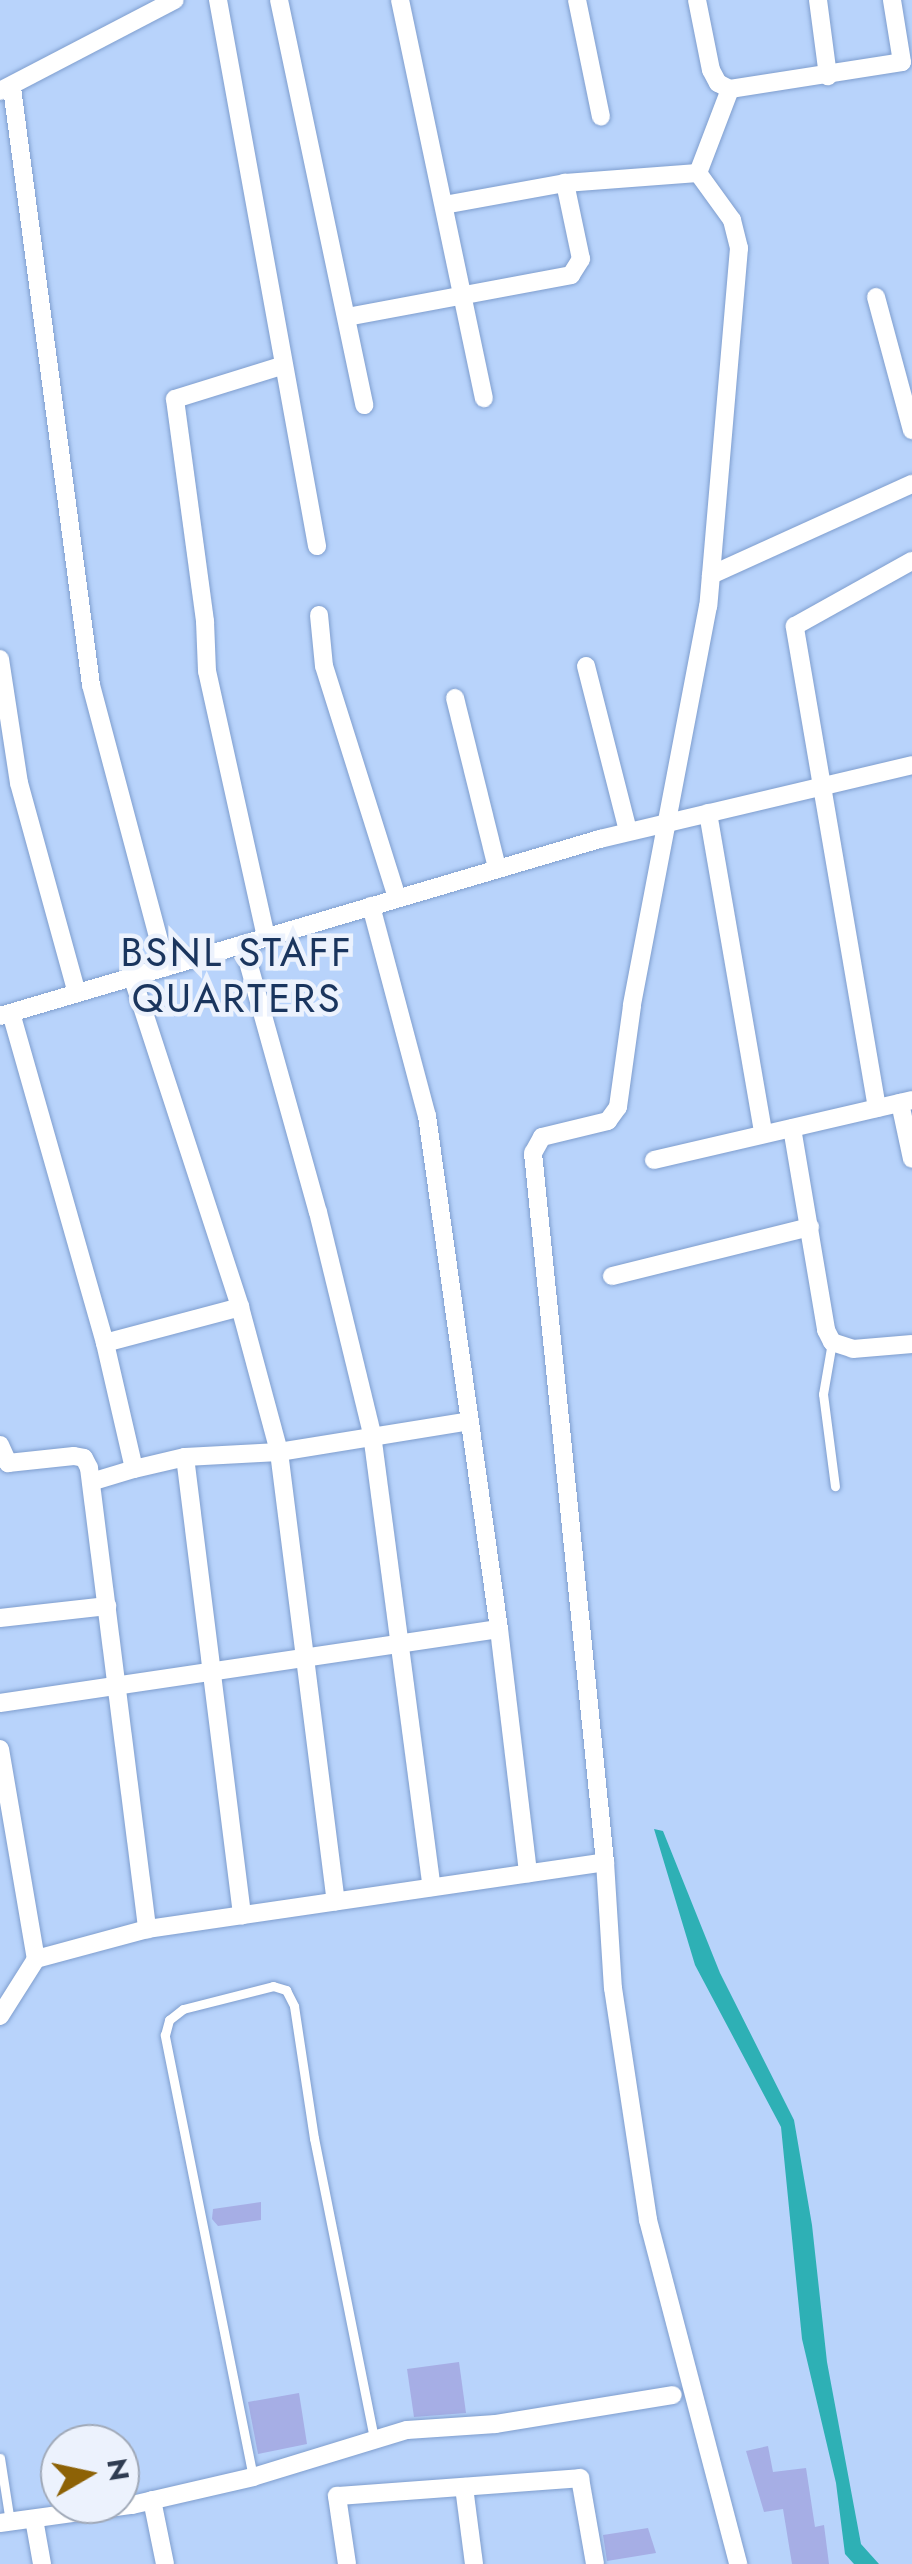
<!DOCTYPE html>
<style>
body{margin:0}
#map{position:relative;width:912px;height:2564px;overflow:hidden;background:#b8d3fb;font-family:Jost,sans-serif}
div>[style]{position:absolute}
.water>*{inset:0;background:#2eb0b5}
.building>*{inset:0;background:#a6aee5}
.roads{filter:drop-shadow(0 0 2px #7f9ece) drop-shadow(0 0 2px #7f9ece)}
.lane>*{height:9px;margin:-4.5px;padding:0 4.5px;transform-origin:4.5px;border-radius:4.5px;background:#fff}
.street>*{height:18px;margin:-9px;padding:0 9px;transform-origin:9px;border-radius:9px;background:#fff}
span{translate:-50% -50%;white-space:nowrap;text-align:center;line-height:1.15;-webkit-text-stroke:9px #ecf2fd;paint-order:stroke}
.quarter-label{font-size:40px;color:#1a355e;letter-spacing:2.5px}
.north{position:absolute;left:40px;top:2424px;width:100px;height:100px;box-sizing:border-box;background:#ecf2fd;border:2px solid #a0a9b8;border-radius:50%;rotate:81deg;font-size:28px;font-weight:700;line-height:40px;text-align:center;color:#2f3c51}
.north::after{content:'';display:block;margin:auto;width:35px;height:45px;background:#8d6206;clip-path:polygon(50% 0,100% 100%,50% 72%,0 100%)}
</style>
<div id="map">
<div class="water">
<i style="clip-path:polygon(654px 1829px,663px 1831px,720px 1973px,794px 2120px,812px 2225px,827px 2362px,861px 2544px,879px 2564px,854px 2564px,845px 2554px,836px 2483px,802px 2339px,781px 2127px,695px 1965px)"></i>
</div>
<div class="building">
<i style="clip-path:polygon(261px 2202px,261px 2220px,218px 2226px,212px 2219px,213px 2209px)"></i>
<i style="clip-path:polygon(459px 2362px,466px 2413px,414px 2417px,407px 2369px)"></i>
<i style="clip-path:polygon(299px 2393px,307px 2444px,258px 2454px,248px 2402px)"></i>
<i style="clip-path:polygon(768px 2446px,773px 2472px,806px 2468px,815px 2527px,824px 2525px,829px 2564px,792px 2564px,783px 2509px,764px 2512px,746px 2451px)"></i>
<i style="clip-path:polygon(648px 2528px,656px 2553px,607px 2561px,603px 2535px)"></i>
</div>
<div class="roads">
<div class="lane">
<i style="left:832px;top:1342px;width:53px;rotate:99.8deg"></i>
<i style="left:823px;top:1394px;width:93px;rotate:82.6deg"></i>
<i style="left:0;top:2458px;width:65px;rotate:81.1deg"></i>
<i style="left:253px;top:2477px;width:451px;rotate:-101.3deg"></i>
<i style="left:165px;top:2035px;width:16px;rotate:-75deg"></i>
<i style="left:169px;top:2020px;width:18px;rotate:-38deg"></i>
<i style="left:183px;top:2009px;width:93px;rotate:-14.3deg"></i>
<i style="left:273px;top:1986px;width:14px;rotate:17deg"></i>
<i style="left:286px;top:1990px;width:18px;rotate:63deg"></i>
<i style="left:294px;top:2006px;width:134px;rotate:81.4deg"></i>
<i style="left:314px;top:2138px;width:306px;rotate:78.7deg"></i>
</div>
<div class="street">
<i style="left:218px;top:0;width:555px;rotate:79.72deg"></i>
<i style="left:279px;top:0;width:414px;rotate:78.1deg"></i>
<i style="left:400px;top:0;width:407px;rotate:78.1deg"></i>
<i style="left:577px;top:0;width:119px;rotate:78.4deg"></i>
<i style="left:697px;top:0;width:71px;rotate:78.7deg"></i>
<i style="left:711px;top:70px;width:15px;rotate:62deg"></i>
<i style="left:718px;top:83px;width:13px;rotate:27deg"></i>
<i style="left:730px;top:89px;width:174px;rotate:-8.9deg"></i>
<i style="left:902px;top:62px;width:63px;rotate:-99.2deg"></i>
<i style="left:818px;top:0;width:77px;rotate:82.5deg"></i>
<i style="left:12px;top:88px;width:602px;rotate:82.46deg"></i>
<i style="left:91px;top:685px;width:292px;rotate:75.1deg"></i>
<i style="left:0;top:91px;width:197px;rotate:-27.5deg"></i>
<i style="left:698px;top:173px;width:58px;rotate:54.1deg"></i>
<i style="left:732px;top:220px;width:29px;rotate:76deg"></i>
<i style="left:739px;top:248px;width:359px;rotate:94.9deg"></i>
<i style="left:708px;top:606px;width:407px;rotate:100.8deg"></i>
<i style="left:632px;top:1006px;width:102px;rotate:97.9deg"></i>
<i style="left:618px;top:1107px;width:17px;rotate:126deg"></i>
<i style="left:608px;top:1121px;width:68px;rotate:166.4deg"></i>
<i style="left:542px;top:1137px;width:18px;rotate:119deg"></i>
<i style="left:533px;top:1153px;width:713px;rotate:84.2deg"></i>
<i style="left:605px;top:1862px;width:126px;rotate:86.4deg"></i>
<i style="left:613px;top:1988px;width:235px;rotate:81.4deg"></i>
<i style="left:648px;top:2220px;width:356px;rotate:75.3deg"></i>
<i style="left:698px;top:173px;width:90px;rotate:-69.1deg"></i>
<i style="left:444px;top:205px;width:123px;rotate:-10.3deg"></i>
<i style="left:565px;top:183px;width:133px;rotate:-4.3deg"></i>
<i style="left:876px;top:297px;width:138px;rotate:74.9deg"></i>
<i style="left:347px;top:317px;width:228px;rotate:-10.6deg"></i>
<i style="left:571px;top:275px;width:19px;rotate:-58deg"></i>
<i style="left:581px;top:259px;width:78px;rotate:-101.9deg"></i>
<i style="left:711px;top:575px;width:221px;rotate:-24.4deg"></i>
<i style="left:319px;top:615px;width:51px;rotate:84.4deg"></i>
<i style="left:324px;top:666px;width:243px;rotate:72.5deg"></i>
<i style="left:0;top:659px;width:125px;rotate:81.3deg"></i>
<i style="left:19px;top:783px;width:218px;rotate:74.6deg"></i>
<i style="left:586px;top:666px;width:170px;rotate:75.7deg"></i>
<i style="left:455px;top:698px;width:175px;rotate:76.1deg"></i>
<i style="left:708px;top:813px;width:325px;rotate:80.2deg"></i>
<i style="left:371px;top:906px;width:217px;rotate:75.1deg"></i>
<i style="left:427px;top:1116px;width:518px;rotate:82.01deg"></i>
<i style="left:499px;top:1629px;width:246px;rotate:83.2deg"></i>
<i style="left:266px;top:937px;width:272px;rotate:-102.5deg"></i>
<i style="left:207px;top:671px;width:50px;rotate:-92.3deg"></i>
<i style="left:205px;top:621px;width:224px;rotate:-97.7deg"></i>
<i style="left:175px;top:399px;width:111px;rotate:-17.3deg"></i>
<i style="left:243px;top:944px;width:278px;rotate:74.4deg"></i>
<i style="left:318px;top:1212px;width:228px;rotate:76.3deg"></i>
<i style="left:372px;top:1434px;width:457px;rotate:82.5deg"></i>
<i style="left:132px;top:976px;width:348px;rotate:71.9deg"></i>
<i style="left:240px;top:1307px;width:150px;rotate:74.9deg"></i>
<i style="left:279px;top:1452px;width:453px;rotate:82.8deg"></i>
<i style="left:11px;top:1013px;width:343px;rotate:74.1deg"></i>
<i style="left:105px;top:1343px;width:129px;rotate:77deg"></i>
<i style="left:134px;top:1469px;width:45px;rotate:163.2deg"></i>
<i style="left:0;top:1016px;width:626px;rotate:-16.44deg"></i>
<i style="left:600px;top:839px;width:321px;rotate:-13.3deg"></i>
<i style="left:900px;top:1103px;width:57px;rotate:77.9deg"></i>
<i style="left:877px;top:1108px;width:489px;rotate:-99.7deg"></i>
<i style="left:795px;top:626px;width:134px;rotate:-29.1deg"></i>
<i style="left:792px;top:1128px;width:205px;rotate:80.4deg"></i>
<i style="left:826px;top:1330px;width:13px;rotate:63deg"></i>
<i style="left:832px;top:1342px;width:22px;rotate:18deg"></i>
<i style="left:853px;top:1349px;width:59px;rotate:-4.8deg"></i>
<i style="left:654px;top:1160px;width:265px;rotate:-13.1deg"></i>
<i style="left:612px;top:1276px;width:204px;rotate:-13.9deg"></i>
<i style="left:105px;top:1343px;width:140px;rotate:-14.9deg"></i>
<i style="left:0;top:1445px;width:20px;rotate:66deg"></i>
<i style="left:8px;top:1463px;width:66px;rotate:-6.1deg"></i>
<i style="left:74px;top:1456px;width:10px;rotate:11deg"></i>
<i style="left:84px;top:1458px;width:11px;rotate:63deg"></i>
<i style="left:89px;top:1468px;width:465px;rotate:82.8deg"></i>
<i style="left:185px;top:1457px;width:462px;rotate:82.9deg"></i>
<i style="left:134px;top:1469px;width:52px;rotate:-13.2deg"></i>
<i style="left:185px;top:1457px;width:94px;rotate:-3deg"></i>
<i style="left:279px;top:1452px;width:193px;rotate:-9.2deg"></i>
<i style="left:0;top:1618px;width:108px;rotate:-6.4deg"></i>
<i style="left:0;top:1703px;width:504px;rotate:-8.44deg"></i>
<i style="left:0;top:1749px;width:213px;rotate:80.3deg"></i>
<i style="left:0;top:2016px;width:67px;rotate:-57.7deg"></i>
<i style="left:36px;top:1959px;width:115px;rotate:-15.1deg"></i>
<i style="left:147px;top:1929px;width:463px;rotate:-8.3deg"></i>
<i style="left:464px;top:2487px;width:78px;rotate:82.6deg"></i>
<i style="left:152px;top:2500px;width:65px;rotate:78.5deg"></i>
<i style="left:34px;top:2519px;width:46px;rotate:79.9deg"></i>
<i style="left:0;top:2523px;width:133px;rotate:-7.8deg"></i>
<i style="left:132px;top:2505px;width:124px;rotate:-13deg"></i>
<i style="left:253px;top:2477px;width:161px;rotate:-17deg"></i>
<i style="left:407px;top:2430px;width:89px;rotate:-3.9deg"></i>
<i style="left:496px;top:2424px;width:179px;rotate:-9.3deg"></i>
<i style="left:347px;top:2564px;width:69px;rotate:-98.4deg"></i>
<i style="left:337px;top:2496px;width:244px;rotate:-4.2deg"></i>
<i style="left:580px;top:2478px;width:87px;rotate:80.1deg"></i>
</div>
</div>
<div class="quarter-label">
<span style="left:237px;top:975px">BSNL STAFF<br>QUARTERS</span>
</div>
<div class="north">N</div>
</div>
